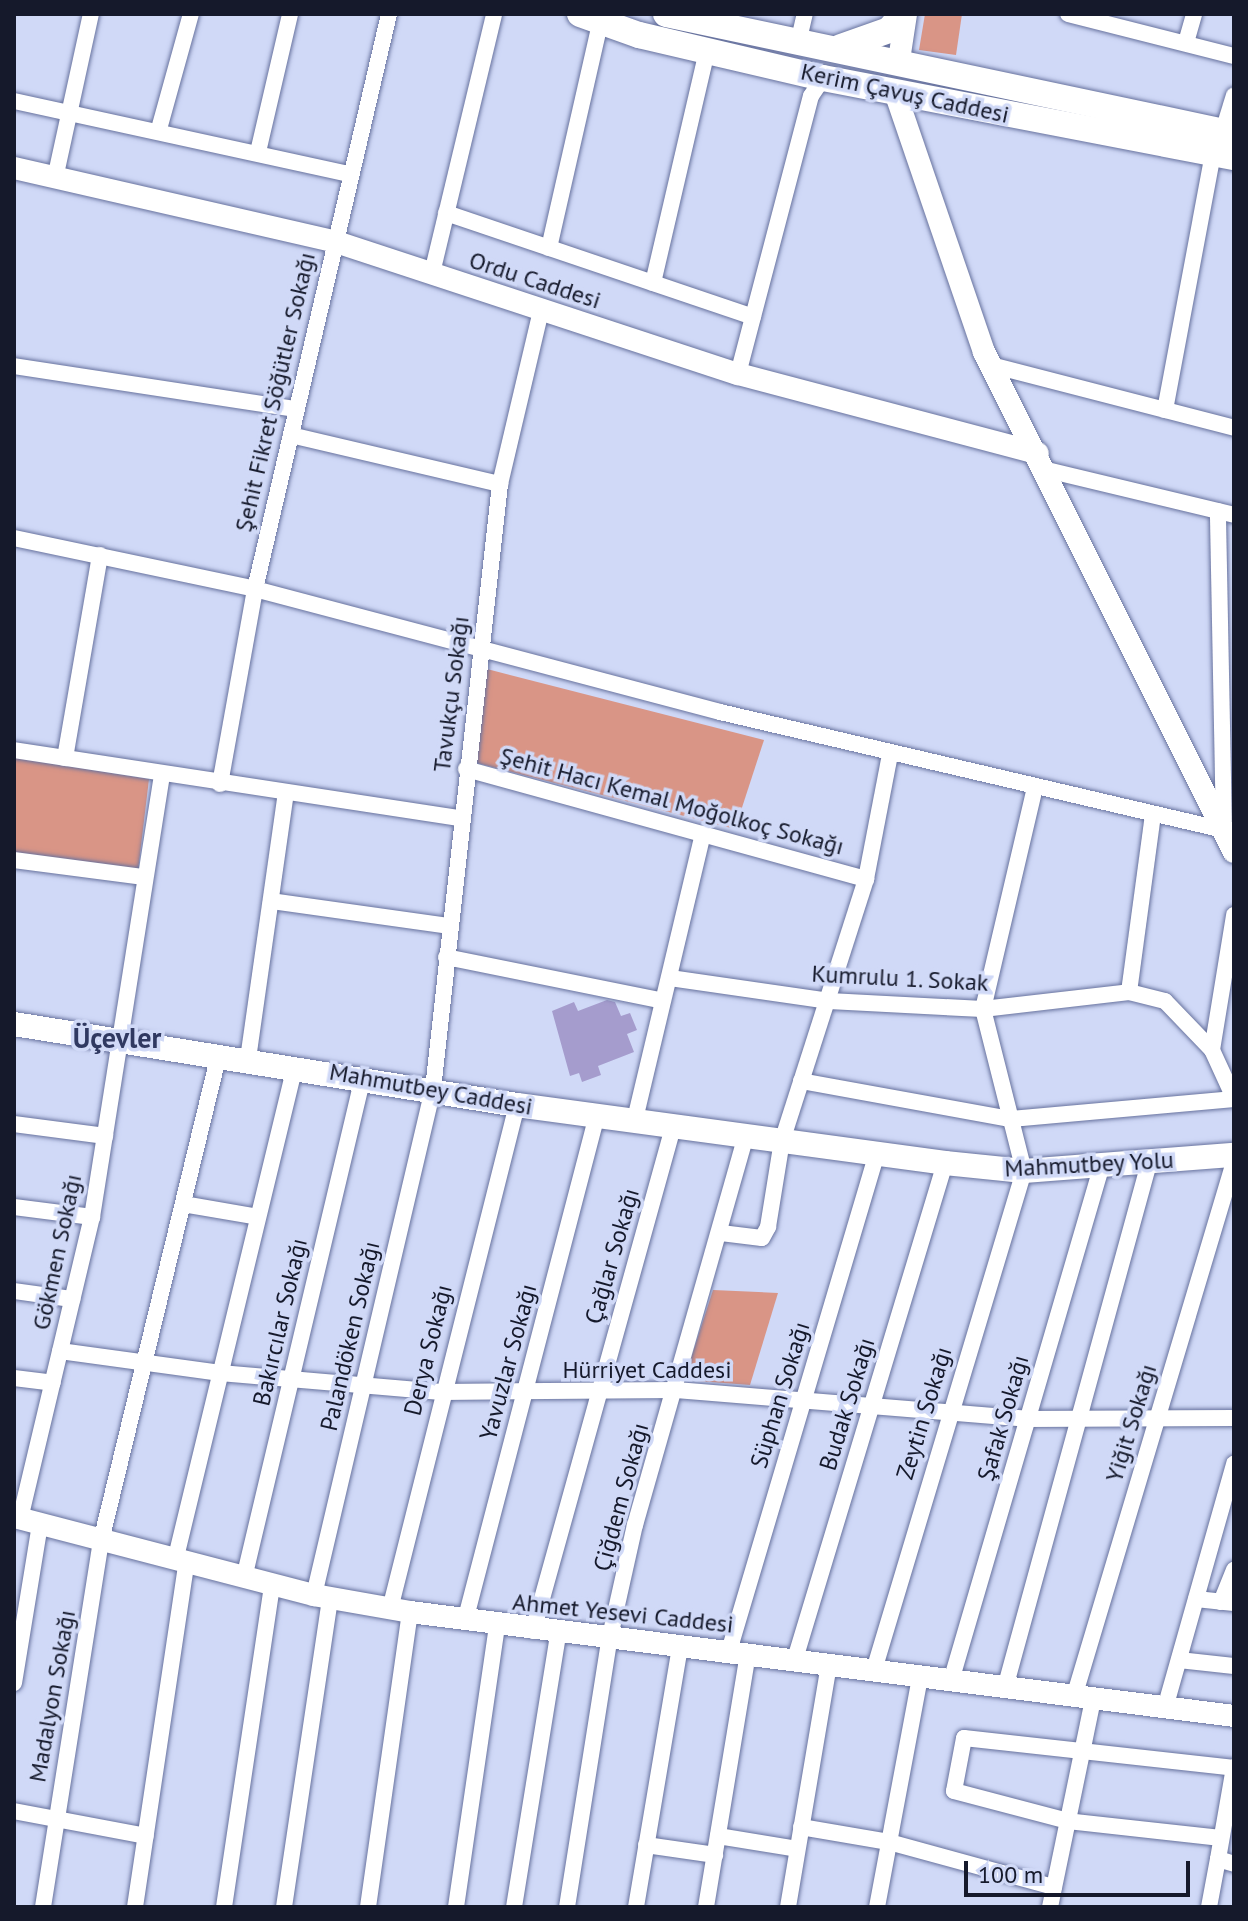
<!DOCTYPE html>
<meta charset="utf-8">
<style>
body{margin:0}
#map{position:relative;width:1248px;height:1921px;overflow:hidden;background:#d0d9f7;font-family:"PT Sans",sans-serif}
div>[style]{position:absolute}
.green>*{inset:0;background:#d99586}
.building>*{inset:0;background:#a59ccd}
.roads{filter:drop-shadow(0 0 2px #67729e) drop-shadow(0 0 2px #67729e)}
.minor>*{height:16px;margin:-8px;padding:0 8px;transform-origin:8px;border-radius:8px;background:#fff}
.tertiary>*{height:22px;margin:-11px;padding:0 11px;transform-origin:11px;border-radius:11px;background:#fff}
.secondary>*{height:24px;margin:-12px;padding:0 12px;transform-origin:12px;border-radius:12px;background:#fff}
.primary>*{height:26px;margin:-13px;padding:0 13px;transform-origin:13px;border-radius:13px;background:#fff}
span{translate:-50% -50%;white-space:nowrap;text-align:center;line-height:1.15;-webkit-text-stroke:7px #d0d9f7;paint-order:stroke}
.street-label{font-size:24px;color:#15192b}
.quarter-label{font-size:28px;color:#303961;font-weight:700}
.frame{position:absolute;inset:0;border:16px solid #15192b;pointer-events:none}
.scale{position:absolute;left:964px;top:1861px;width:226px;height:36px;box-sizing:border-box;border:4px solid #15192b;border-top:0;padding-left:10px;font-size:24px;line-height:28px;white-space:nowrap;color:#15192b;-webkit-text-stroke:6px #d0d9f7;paint-order:stroke}
</style>
<div id="map">
<div class="green">
<i style="clip-path:polygon(925px 14px,962px 14px,956px 55px,919px 50px)"></i>
<i style="clip-path:polygon(487px 669px,764px 740px,735px 829px,473px 762px)"></i>
<i style="clip-path:polygon(14px 757px,149px 779px,138px 871px,14px 855px)"></i>
<i style="clip-path:polygon(713px 1290px,778px 1293px,750px 1385px,684px 1380px)"></i>
</div>
<div class="building">
<i style="clip-path:polygon(607px 1000px,615px 1002px,621px 1016px,630px 1013px,637px 1030px,627px 1034px,634px 1052px,598px 1066px,601px 1075px,582px 1082px,579px 1073px,570px 1076px,552px 1011px,574px 1002px,578px 1011px)"></i>
</div>
<div class="roads">
<div class="minor">
<i style="left:1068px;top:14px;width:171px;rotate:14.2deg"></i>
<i style="left:799px;top:39px;width:26px;rotate:-77deg"></i>
<i style="left:1187px;top:39px;width:26px;rotate:-74deg"></i>
<i style="left:14px;top:101px;width:344px;rotate:12.3deg"></i>
<i style="left:159px;top:129px;width:119px;rotate:-74.5deg"></i>
<i style="left:1223px;top:131px;width:37px;rotate:-73deg"></i>
<i style="left:258px;top:152px;width:142px;rotate:-76.9deg"></i>
<i style="left:56px;top:174px;width:164px;rotate:-77.7deg"></i>
<i style="left:446px;top:213px;width:324px;rotate:18.7deg"></i>
<i style="left:549px;top:248px;width:230px;rotate:-77.2deg"></i>
<i style="left:432px;top:273px;width:266px;rotate:-76.5deg"></i>
<i style="left:653px;top:283px;width:238px;rotate:-76.9deg"></i>
<i style="left:991px;top:365px;width:251px;rotate:14.5deg"></i>
<i style="left:14px;top:366px;width:284px;rotate:8.7deg"></i>
<i style="left:738px;top:374px;width:287px;rotate:-75.3deg"></i>
<i style="left:811px;top:96px;width:22px;rotate:-56deg"></i>
<i style="left:1165px;top:410px;width:261px;rotate:-79.4deg"></i>
<i style="left:291px;top:435px;width:215px;rotate:13.2deg"></i>
<i style="left:1047px;top:470px;width:192px;rotate:13.5deg"></i>
<i style="left:14px;top:538px;width:246px;rotate:11.9deg"></i>
<i style="left:255px;top:589px;width:481px;rotate:14.8deg"></i>
<i style="left:720px;top:712px;width:518px;rotate:13.18deg"></i>
<i style="left:1224px;top:830px;width:319px;rotate:-91.1deg"></i>
<i style="left:14px;top:750px;width:451px;rotate:8.7deg"></i>
<i style="left:65px;top:758px;width:206px;rotate:-80.2deg"></i>
<i style="left:466px;top:769px;width:415px;rotate:15.4deg"></i>
<i style="left:220px;top:784px;width:198px;rotate:-79.8deg"></i>
<i style="left:255px;top:589px;width:590px;rotate:-76.88deg"></i>
<i style="left:14px;top:860px;width:131px;rotate:7.5deg"></i>
<i style="left:271px;top:901px;width:180px;rotate:8deg"></i>
<i style="left:446px;top:957px;width:218px;rotate:11.4deg"></i>
<i style="left:670px;top:978px;width:161px;rotate:8.2deg"></i>
<i style="left:829px;top:1001px;width:154px;rotate:3deg"></i>
<i style="left:983px;top:1009px;width:147px;rotate:-6.6deg"></i>
<i style="left:1129px;top:992px;width:37px;rotate:14deg"></i>
<i style="left:1165px;top:1001px;width:68px;rotate:46.2deg"></i>
<i style="left:1212px;top:1050px;width:53px;rotate:65.4deg"></i>
<i style="left:1129px;top:992px;width:179px;rotate:-82.3deg"></i>
<i style="left:1212px;top:1050px;width:137px;rotate:-80.7deg"></i>
<i style="left:248px;top:1059px;width:269px;rotate:-81.9deg"></i>
<i style="left:801px;top:1081px;width:213px;rotate:10.3deg"></i>
<i style="left:1011px;top:1119px;width:224px;rotate:-5.1deg"></i>
<i style="left:635px;top:1119px;width:293px;rotate:-76.6deg"></i>
<i style="left:14px;top:1124px;width:92px;rotate:7.5deg"></i>
<i style="left:183px;top:1204px;width:76px;rotate:9.8deg"></i>
<i style="left:14px;top:1207px;width:79px;rotate:7.3deg"></i>
<i style="left:721px;top:1233px;width:41px;rotate:7deg"></i>
<i style="left:762px;top:1238px;width:13px;rotate:-61deg"></i>
<i style="left:768px;top:1227px;width:87px;rotate:-80.8deg"></i>
<i style="left:782px;top:1141px;width:275px;rotate:-72.2deg"></i>
<i style="left:866px;top:879px;width:127px;rotate:-79.1deg"></i>
<i style="left:14px;top:1291px;width:59px;rotate:7.9deg"></i>
<i style="left:60px;top:1351px;width:162px;rotate:7.8deg"></i>
<i style="left:220px;top:1373px;width:222px;rotate:4.9deg"></i>
<i style="left:441px;top:1392px;width:235px;rotate:-0.5deg"></i>
<i style="left:676px;top:1390px;width:352px;rotate:4.7deg"></i>
<i style="left:1027px;top:1419px;width:207px;rotate:-0.3deg"></i>
<i style="left:14px;top:1378px;width:39px;rotate:7deg"></i>
<i style="left:20px;top:1519px;width:310px;rotate:-76.6deg"></i>
<i style="left:92px;top:1217px;width:448px;rotate:-81deg"></i>
<i style="left:175px;top:1561px;width:509px;rotate:-76.37deg"></i>
<i style="left:244px;top:1578px;width:515px;rotate:-76.64deg"></i>
<i style="left:314px;top:1595px;width:520px;rotate:-76.77deg"></i>
<i style="left:433px;top:1089px;width:609px;rotate:-83.68deg"></i>
<i style="left:500px;top:484px;width:179px;rotate:-76.7deg"></i>
<i style="left:1196px;top:1599px;width:38px;rotate:6deg"></i>
<i style="left:1221px;top:1602px;width:35px;rotate:-68deg"></i>
<i style="left:390px;top:1609px;width:520px;rotate:-75.86deg"></i>
<i style="left:465px;top:1621px;width:523px;rotate:-75.38deg"></i>
<i style="left:533px;top:1631px;width:526px;rotate:-74.46deg"></i>
<i style="left:729px;top:1651px;width:520px;rotate:-73.45deg"></i>
<i style="left:795px;top:1659px;width:518px;rotate:-73.17deg"></i>
<i style="left:1179px;top:1660px;width:55px;rotate:6.2deg"></i>
<i style="left:874px;top:1670px;width:521px;rotate:-73.27deg"></i>
<i style="left:1024px;top:1171px;width:167px;rotate:-104.2deg"></i>
<i style="left:983px;top:1009px;width:228px;rotate:-76.8deg"></i>
<i style="left:951px;top:1681px;width:534px;rotate:-73.7deg"></i>
<i style="left:14px;top:1683px;width:161px;rotate:-80.7deg"></i>
<i style="left:1005px;top:1688px;width:544px;rotate:-74.66deg"></i>
<i style="left:1074px;top:1697px;width:558px;rotate:-73.35deg"></i>
<i style="left:1165px;top:1708px;width:254px;rotate:-74.2deg"></i>
<i style="left:14px;top:1811px;width:134px;rotate:10.7deg"></i>
<i style="left:801px;top:1827px;width:89px;rotate:9.7deg"></i>
<i style="left:889px;top:1842px;width:171px;rotate:15.3deg"></i>
<i style="left:718px;top:1836px;width:80px;rotate:9.3deg"></i>
<i style="left:1221px;top:1838px;width:154px;rotate:-173.7deg"></i>
<i style="left:1068px;top:1821px;width:118px;rotate:-165.3deg"></i>
<i style="left:954px;top:1791px;width:54px;rotate:-79.3deg"></i>
<i style="left:964px;top:1738px;width:272px;rotate:6.3deg"></i>
<i style="left:646px;top:1845px;width:70px;rotate:8.2deg"></i>
<i style="left:1218px;top:1859px;width:93px;rotate:-80.1deg"></i>
<i style="left:43px;top:1907px;width:371px;rotate:-81deg"></i>
<i style="left:101px;top:1541px;width:501px;rotate:-76.38deg"></i>
<i style="left:135px;top:1907px;width:347px;rotate:-81.5deg"></i>
<i style="left:224px;top:1907px;width:326px;rotate:-81.5deg"></i>
<i style="left:284px;top:1907px;width:312px;rotate:-81.5deg"></i>
<i style="left:368px;top:1907px;width:298px;rotate:-81.9deg"></i>
<i style="left:456px;top:1907px;width:284px;rotate:-81.7deg"></i>
<i style="left:514px;top:1907px;width:276px;rotate:-80.8deg"></i>
<i style="left:567px;top:1907px;width:269px;rotate:-81deg"></i>
<i style="left:609px;top:1641px;width:119px;rotate:-77.4deg"></i>
<i style="left:635px;top:1525px;width:405px;rotate:-74.1deg"></i>
<i style="left:636px;top:1907px;width:265px;rotate:-80.4deg"></i>
<i style="left:706px;top:1907px;width:258px;rotate:-80.6deg"></i>
<i style="left:788px;top:1907px;width:246px;rotate:-80.4deg"></i>
<i style="left:877px;top:1907px;width:234px;rotate:-79.4deg"></i>
<i style="left:1050px;top:1907px;width:211px;rotate:-78.3deg"></i>
<i style="left:1209px;top:1907px;width:49px;rotate:-79.4deg"></i>
<i style="left:1218px;top:1859px;width:17px;rotate:17deg"></i>
</div>
<div class="tertiary">
<i style="left:899px;top:60px;width:47px;rotate:-81.3deg"></i>
<i style="left:895px;top:92px;width:275px;rotate:71.1deg"></i>
<i style="left:984px;top:352px;width:559px;rotate:63.43deg"></i>
<i style="left:14px;top:168px;width:327px;rotate:12.9deg"></i>
<i style="left:333px;top:241px;width:426px;rotate:18.2deg"></i>
<i style="left:738px;top:374px;width:310px;rotate:14.8deg"></i>
<i style="left:14px;top:1517px;width:310px;rotate:14.6deg"></i>
<i style="left:314px;top:1595px;width:97px;rotate:10deg"></i>
<i style="left:410px;top:1612px;width:831px;rotate:7.19deg"></i>
</div>
<div class="secondary">
<i style="left:14px;top:1024px;width:509px;rotate:9.15deg"></i>
<i style="left:517px;top:1105px;width:432px;rotate:7.7deg"></i>
<i style="left:945px;top:1163px;width:79px;rotate:5.8deg"></i>
<i style="left:1024px;top:1171px;width:211px;rotate:-4.4deg"></i>
</div>
<div class="primary">
<i style="left:580px;top:14px;width:63px;rotate:19.6deg"></i>
<i style="left:639px;top:35px;width:189px;rotate:13.2deg"></i>
<i style="left:823px;top:78px;width:419px;rotate:10.9deg"></i>
<i style="left:666px;top:14px;width:581px;rotate:11.93deg"></i>
<i style="left:841px;top:47px;width:51px;rotate:-19.5deg"></i>
<i style="left:889px;top:30px;width:21px;rotate:-49deg"></i>
</div>
</div>
<div class="street-label">
<span style="left:905px;top:93px;rotate:12deg">Kerim Çavuş Caddesi</span>
<span style="left:535px;top:280px;rotate:18deg">Ordu Caddesi</span>
<span style="left:275px;top:392px;rotate:-77deg">Şehit Fikret Söğütler Sokağı</span>
<span style="left:451px;top:694px;rotate:-83deg">Tavukçu Sokağı</span>
<span style="left:672px;top:801px;rotate:15deg">Şehit Hacı Kemal Moğolkoç Sokağı</span>
<span style="left:900px;top:978px;rotate:3deg">Kumrulu 1. Sokak</span>
<span style="left:431px;top:1089px;rotate:10deg">Mahmutbey Caddesi</span>
<span style="left:1089px;top:1164px;rotate:-3deg">Mahmutbey Yolu</span>
<span style="left:57px;top:1252px;rotate:-78deg">Gökmen Sokağı</span>
<span style="left:612px;top:1256px;rotate:-74deg">Çağlar Sokağı</span>
<span style="left:280px;top:1322px;rotate:-77deg">Bakırcılar Sokağı</span>
<span style="left:350px;top:1336px;rotate:-77deg">Palandöken Sokağı</span>
<span style="left:428px;top:1350px;rotate:-76deg">Derya Sokağı</span>
<span style="left:508px;top:1362px;rotate:-75deg">Yavuzlar Sokağı</span>
<span style="left:647px;top:1370px">Hürriyet Caddesi</span>
<span style="left:780px;top:1395px;rotate:-73deg">Süphan Sokağı</span>
<span style="left:847px;top:1404px;rotate:-73deg">Budak Sokağı</span>
<span style="left:924px;top:1413px;rotate:-73deg">Zeytin Sokağı</span>
<span style="left:1003px;top:1418px;rotate:-74deg">Şafak Sokağı</span>
<span style="left:1131px;top:1423px;rotate:-73deg">Yiğit Sokağı</span>
<span style="left:621px;top:1497px;rotate:-75deg">Çiğdem Sokağı</span>
<span style="left:623px;top:1613px;rotate:6deg">Ahmet Yesevi Caddesi</span>
<span style="left:52px;top:1696px;rotate:-80deg">Madalyon Sokağı</span>
</div>
<div class="quarter-label">
<span style="left:117px;top:1038px">Üçevler</span>
</div>
<div class="frame"></div>
<div class="scale">100 m</div>
</div>
